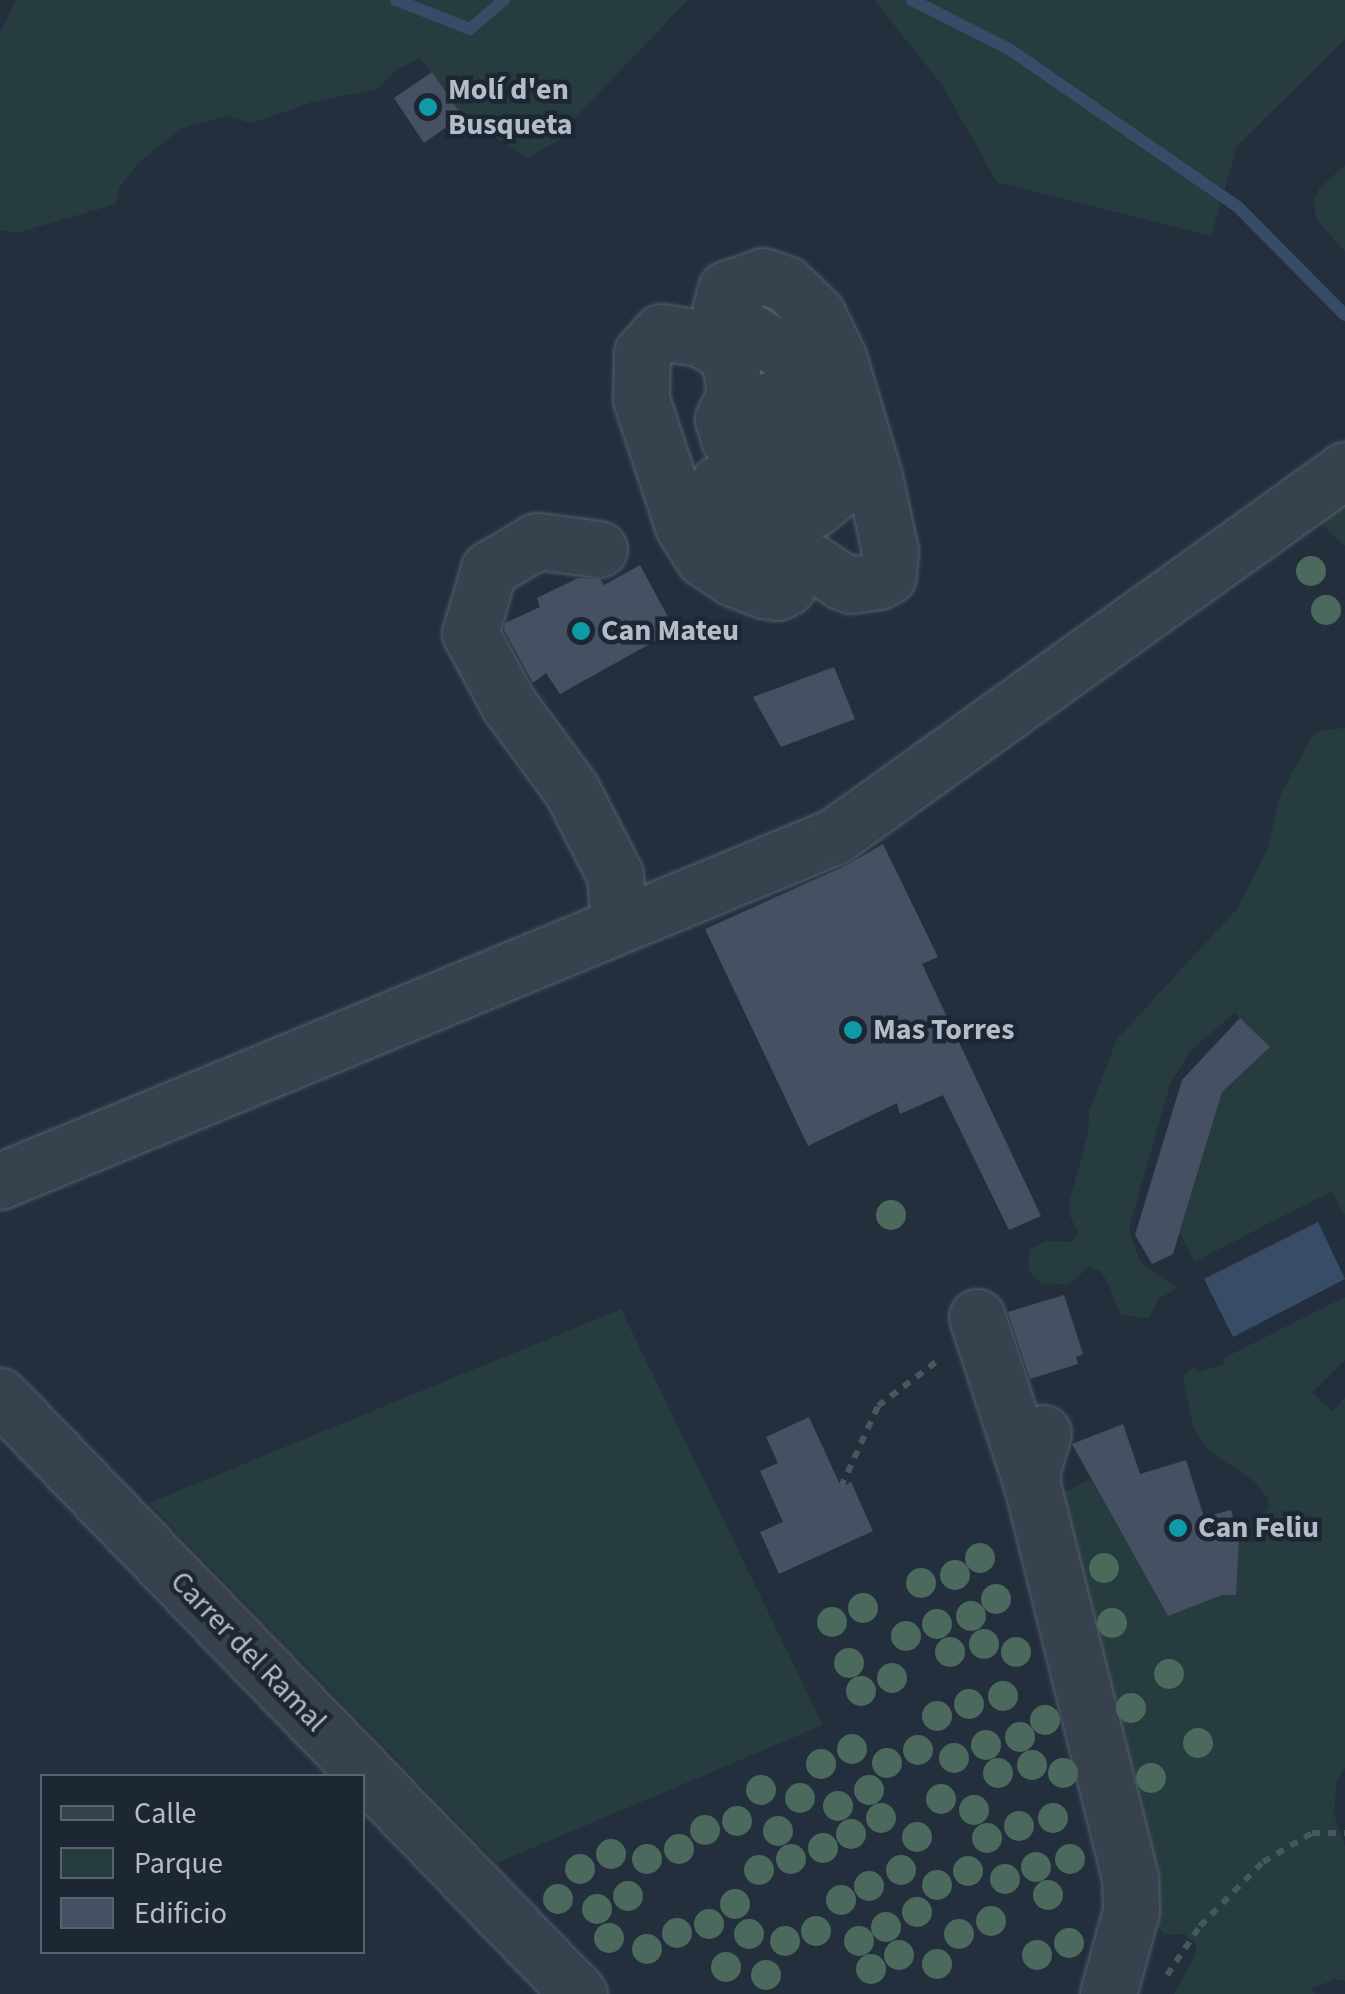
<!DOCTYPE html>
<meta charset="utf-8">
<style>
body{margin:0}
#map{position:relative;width:1345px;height:1994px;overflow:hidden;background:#242f3e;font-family:"Source Sans 3",sans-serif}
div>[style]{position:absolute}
.green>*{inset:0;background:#263c3f}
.water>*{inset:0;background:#394c67}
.stream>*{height:12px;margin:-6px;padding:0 6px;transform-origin:6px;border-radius:6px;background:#394c67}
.building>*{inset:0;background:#455162}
.path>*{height:6px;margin-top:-3px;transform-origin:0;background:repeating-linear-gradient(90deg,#44595c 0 8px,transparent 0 16px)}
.roads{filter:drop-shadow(0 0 2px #565f6c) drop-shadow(0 0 2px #565f6c)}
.minor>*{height:55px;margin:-27.5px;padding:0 27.5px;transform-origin:27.5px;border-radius:27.5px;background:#38414e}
.trees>*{width:30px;height:30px;margin:-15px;border-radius:50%;background:#4b6a5d}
.dots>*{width:28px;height:28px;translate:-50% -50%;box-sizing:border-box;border:5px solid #1d2633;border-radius:50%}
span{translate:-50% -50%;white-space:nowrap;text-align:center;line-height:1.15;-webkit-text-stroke:9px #1d2633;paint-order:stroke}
.poi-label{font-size:30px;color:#b4bcc9;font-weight:700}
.left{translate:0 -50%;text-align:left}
.street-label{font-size:30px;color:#b4bcc9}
.legend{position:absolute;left:40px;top:1774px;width:325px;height:180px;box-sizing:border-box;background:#1d2633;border:2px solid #59626f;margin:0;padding:12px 18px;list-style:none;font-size:30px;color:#b4bcc9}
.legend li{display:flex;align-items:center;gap:20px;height:50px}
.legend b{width:50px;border:2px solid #59626f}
</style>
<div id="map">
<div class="green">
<i style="clip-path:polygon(16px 0,688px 0,573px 120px,559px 140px,528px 158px,462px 116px,420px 58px,396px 70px,377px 89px,312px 102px,252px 123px,226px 116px,181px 129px,138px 163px,119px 188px,116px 204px,16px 233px,0 230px,0 33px)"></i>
<i style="clip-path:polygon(874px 0,1345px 0,1345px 39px,1237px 146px,1211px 236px,997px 182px,942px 85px)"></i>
<i style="clip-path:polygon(1345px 165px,1345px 252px,1317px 220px,1313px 202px,1319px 189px)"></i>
<i style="clip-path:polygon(1345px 487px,1345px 546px,1309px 513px)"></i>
<i style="clip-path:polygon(1345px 728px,1345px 1216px,1332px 1191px,1194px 1262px,1180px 1233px,1222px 1092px,1270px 1047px,1235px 1013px,1190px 1051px,1170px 1084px,1129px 1228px,1140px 1262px,1177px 1288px,1158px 1299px,1150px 1317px,1143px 1318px,1121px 1315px,1107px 1281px,1100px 1271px,1089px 1267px,1069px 1284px,1043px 1285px,1029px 1271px,1029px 1250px,1047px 1241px,1071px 1242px,1079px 1234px,1069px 1214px,1070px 1199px,1088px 1134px,1089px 1111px,1117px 1039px,1237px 909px,1268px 848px,1280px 796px,1309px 741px,1318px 731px)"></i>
<i style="clip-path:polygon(1345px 1297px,1345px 1360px,1312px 1393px,1333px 1411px,1345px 1397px,1345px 1768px,1337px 1780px,1334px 1815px,1345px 1846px,1345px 1981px,1336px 1979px,1310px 1989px,1316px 1994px,1174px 1994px,1196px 1954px,1196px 1945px,1185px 1934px,1164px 1935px,1157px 1924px,1153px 1905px,1160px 1879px,1059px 1495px,1091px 1479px,1168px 1616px,1222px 1595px,1236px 1595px,1239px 1539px,1268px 1508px,1268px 1499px,1254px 1481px,1208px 1450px,1193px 1426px,1183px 1377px,1194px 1367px,1198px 1373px,1224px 1364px,1224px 1358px)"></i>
<i style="clip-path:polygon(621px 1309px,823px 1725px,497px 1863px,149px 1503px)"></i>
</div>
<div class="water">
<i style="clip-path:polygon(1318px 1222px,1345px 1279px,1233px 1337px,1204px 1279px)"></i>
</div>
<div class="stream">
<i style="left:396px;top:0;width:79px;rotate:21.4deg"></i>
<i style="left:470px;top:29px;width:45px;rotate:-40.5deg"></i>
<i style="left:912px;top:0;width:109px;rotate:26.8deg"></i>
<i style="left:1009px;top:49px;width:278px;rotate:34.6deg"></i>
<i style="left:1238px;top:207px;width:152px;rotate:45.3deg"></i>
</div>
<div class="building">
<i style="clip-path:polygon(432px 72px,462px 116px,424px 143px,394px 98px)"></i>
<i style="clip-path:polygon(640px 565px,675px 630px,560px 694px,546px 673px,533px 683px,504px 630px,505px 623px,540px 607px,537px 598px,578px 578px,600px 579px,604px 585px)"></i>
<i style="clip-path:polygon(834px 667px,855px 719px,781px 747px,753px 697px)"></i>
<i style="clip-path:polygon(883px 844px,938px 957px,922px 964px,1041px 1216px,1009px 1230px,943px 1095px,900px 1114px,897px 1103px,808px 1146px,705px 929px,847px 865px)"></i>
<i style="clip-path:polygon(1240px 1018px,1270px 1047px,1222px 1092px,1173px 1254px,1152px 1264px,1135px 1235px,1182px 1080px)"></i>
<i style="clip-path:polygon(1064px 1295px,1083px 1354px,1076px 1357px,1078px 1364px,1030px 1379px,1008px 1312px)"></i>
<i style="clip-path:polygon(809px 1417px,841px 1487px,851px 1482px,873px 1531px,779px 1574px,760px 1532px,783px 1522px,760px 1471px,778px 1463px,766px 1437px)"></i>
<i style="clip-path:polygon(1123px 1424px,1140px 1474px,1186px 1460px,1204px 1517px,1231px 1510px,1239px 1539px,1236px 1595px,1222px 1595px,1168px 1616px,1072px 1444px)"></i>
</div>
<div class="path">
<i style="left:841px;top:1487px;width:89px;rotate:-65.4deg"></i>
<i style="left:878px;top:1406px;width:73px;rotate:-37.2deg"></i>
<i style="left:1167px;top:1975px;width:59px;rotate:-56deg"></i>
<i style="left:1200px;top:1926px;width:90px;rotate:-45.5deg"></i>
<i style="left:1263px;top:1862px;width:57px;rotate:-30.6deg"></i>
<i style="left:1312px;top:1833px;width:33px"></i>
</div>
<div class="roads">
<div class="minor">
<i style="left:763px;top:276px;width:24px;rotate:19deg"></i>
<i style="left:786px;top:284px;width:43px;rotate:44.1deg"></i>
<i style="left:817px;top:314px;width:48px;rotate:64deg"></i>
<i style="left:838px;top:357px;width:125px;rotate:73.3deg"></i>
<i style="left:874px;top:477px;width:76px;rotate:77.8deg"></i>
<i style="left:890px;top:551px;width:25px;rotate:95deg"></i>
<i style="left:888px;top:576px;width:11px;rotate:153deg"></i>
<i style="left:878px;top:581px;width:27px;rotate:172deg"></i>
<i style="left:851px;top:585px;width:11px;rotate:-158deg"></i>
<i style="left:841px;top:581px;width:113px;rotate:-146.9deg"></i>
<i style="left:746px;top:519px;width:16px;rotate:-108deg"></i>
<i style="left:741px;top:504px;width:22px;rotate:-36deg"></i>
<i style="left:759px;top:491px;width:8px;rotate:-76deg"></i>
<i style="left:761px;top:483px;width:15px;rotate:-138deg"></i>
<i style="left:750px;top:473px;width:33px;rotate:162deg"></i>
<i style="left:719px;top:483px;width:14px;rotate:126deg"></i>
<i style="left:711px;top:494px;width:30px;rotate:86deg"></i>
<i style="left:713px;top:524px;width:30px;rotate:41deg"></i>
<i style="left:736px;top:544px;width:47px;rotate:27.6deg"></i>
<i style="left:778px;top:566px;width:16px;rotate:50deg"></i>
<i style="left:788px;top:578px;width:9px;rotate:96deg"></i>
<i style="left:787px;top:587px;width:11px;rotate:153deg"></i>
<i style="left:777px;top:592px;width:13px;rotate:-171deg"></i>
<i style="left:764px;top:590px;width:33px;rotate:-159deg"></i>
<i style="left:733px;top:578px;width:36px;rotate:-146deg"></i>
<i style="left:703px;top:558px;width:38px;rotate:-122deg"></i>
<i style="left:683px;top:526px;width:134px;rotate:-108.3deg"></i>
<i style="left:641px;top:399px;width:46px;rotate:-88.8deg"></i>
<i style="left:642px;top:353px;width:28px;rotate:-48deg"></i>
<i style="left:661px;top:332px;width:38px;rotate:9deg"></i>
<i style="left:699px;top:338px;width:25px;rotate:29deg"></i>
<i style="left:721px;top:350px;width:15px;rotate:53deg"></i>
<i style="left:730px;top:362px;width:31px;rotate:81deg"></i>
<i style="left:735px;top:393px;width:29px;rotate:115deg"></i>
<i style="left:723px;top:419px;width:21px;rotate:73deg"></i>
<i style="left:729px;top:439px;width:20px;rotate:-6deg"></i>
<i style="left:749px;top:437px;width:24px;rotate:-71deg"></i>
<i style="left:757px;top:414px;width:19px;rotate:-47deg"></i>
<i style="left:770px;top:400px;width:23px;rotate:18deg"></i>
<i style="left:792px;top:407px;width:16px;rotate:63deg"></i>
<i style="left:799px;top:421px;width:68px;rotate:96.7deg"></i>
<i style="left:791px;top:489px;width:21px;rotate:51deg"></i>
<i style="left:804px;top:505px;width:11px;rotate:22deg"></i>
<i style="left:814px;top:509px;width:27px;rotate:-39deg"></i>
<i style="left:835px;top:492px;width:25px;rotate:-90deg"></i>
<i style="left:835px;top:467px;width:108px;rotate:-106.8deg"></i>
<i style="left:804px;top:364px;width:76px;rotate:-149deg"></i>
<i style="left:739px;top:325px;width:25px;rotate:-135deg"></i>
<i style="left:721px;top:307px;width:19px;rotate:-74deg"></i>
<i style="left:726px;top:289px;width:39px;rotate:-19deg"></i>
<i style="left:599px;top:549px;width:63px;rotate:-172.6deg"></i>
<i style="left:537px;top:541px;width:56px;rotate:149.7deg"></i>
<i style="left:489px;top:569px;width:67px;rotate:106.5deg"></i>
<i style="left:470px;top:633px;width:82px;rotate:61.6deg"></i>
<i style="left:509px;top:705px;width:104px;rotate:53.6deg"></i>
<i style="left:571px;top:789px;width:97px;rotate:62.9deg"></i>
<i style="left:615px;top:875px;width:50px;rotate:85.4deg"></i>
<i style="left:0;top:1181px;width:903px;rotate:-22.45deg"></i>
<i style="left:835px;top:836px;width:628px;rotate:-35.67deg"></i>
<i style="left:977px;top:1317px;width:177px;rotate:71.9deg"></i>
<i style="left:0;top:1396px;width:832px;rotate:45.92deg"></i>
<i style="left:1043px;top:1433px;width:37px;rotate:107deg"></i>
<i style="left:1032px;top:1468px;width:17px;rotate:90deg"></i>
<i style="left:1032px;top:1485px;width:405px;rotate:76deg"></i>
<i style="left:1130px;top:1878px;width:33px;rotate:88deg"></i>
<i style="left:1131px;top:1911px;width:86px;rotate:105.5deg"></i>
</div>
</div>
<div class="trees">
<i style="left:1311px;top:571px"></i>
<i style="left:1326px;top:610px"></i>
<i style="left:891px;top:1215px"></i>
<i style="left:980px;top:1558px"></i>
<i style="left:1104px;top:1568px"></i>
<i style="left:955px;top:1575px"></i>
<i style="left:921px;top:1583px"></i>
<i style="left:996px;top:1599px"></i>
<i style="left:863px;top:1608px"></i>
<i style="left:971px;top:1616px"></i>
<i style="left:832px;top:1622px"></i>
<i style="left:1112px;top:1623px"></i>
<i style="left:937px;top:1624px"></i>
<i style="left:906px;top:1636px"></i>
<i style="left:984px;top:1644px"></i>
<i style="left:950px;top:1652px"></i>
<i style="left:1016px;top:1652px"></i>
<i style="left:849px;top:1663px"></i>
<i style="left:1169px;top:1674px"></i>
<i style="left:892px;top:1678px"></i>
<i style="left:861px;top:1691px"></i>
<i style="left:1003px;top:1696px"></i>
<i style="left:969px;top:1704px"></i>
<i style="left:1131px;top:1708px"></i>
<i style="left:937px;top:1716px"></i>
<i style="left:1045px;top:1720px"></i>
<i style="left:1020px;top:1737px"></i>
<i style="left:1198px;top:1743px"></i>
<i style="left:986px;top:1745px"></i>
<i style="left:852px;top:1749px"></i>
<i style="left:918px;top:1750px"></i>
<i style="left:954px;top:1758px"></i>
<i style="left:887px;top:1763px"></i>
<i style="left:821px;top:1764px"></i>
<i style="left:1032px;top:1765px"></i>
<i style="left:998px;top:1773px"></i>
<i style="left:1063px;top:1773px"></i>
<i style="left:1151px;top:1778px"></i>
<i style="left:761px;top:1790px"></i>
<i style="left:869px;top:1790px"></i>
<i style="left:800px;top:1798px"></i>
<i style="left:941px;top:1799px"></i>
<i style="left:838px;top:1806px"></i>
<i style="left:974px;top:1810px"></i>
<i style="left:881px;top:1818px"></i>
<i style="left:1053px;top:1818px"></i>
<i style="left:737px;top:1821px"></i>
<i style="left:1019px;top:1826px"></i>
<i style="left:705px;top:1830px"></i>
<i style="left:778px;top:1831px"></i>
<i style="left:851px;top:1834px"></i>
<i style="left:917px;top:1837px"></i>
<i style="left:987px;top:1838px"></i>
<i style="left:823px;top:1848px"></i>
<i style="left:679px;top:1849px"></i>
<i style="left:611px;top:1854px"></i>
<i style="left:647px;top:1859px"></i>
<i style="left:791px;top:1859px"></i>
<i style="left:1070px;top:1859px"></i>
<i style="left:1036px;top:1867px"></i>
<i style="left:580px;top:1869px"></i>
<i style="left:759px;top:1870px"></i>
<i style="left:901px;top:1870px"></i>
<i style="left:968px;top:1871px"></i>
<i style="left:1005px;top:1879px"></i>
<i style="left:937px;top:1885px"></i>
<i style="left:869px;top:1886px"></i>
<i style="left:1048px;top:1895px"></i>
<i style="left:628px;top:1896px"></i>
<i style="left:558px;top:1899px"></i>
<i style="left:841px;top:1900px"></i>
<i style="left:735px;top:1904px"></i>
<i style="left:597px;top:1909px"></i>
<i style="left:917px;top:1912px"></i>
<i style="left:991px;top:1921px"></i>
<i style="left:709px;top:1924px"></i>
<i style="left:886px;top:1927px"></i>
<i style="left:816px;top:1931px"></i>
<i style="left:677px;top:1933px"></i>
<i style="left:749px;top:1934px"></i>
<i style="left:959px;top:1934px"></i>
<i style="left:609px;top:1938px"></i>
<i style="left:785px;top:1941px"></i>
<i style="left:859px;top:1941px"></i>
<i style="left:1069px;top:1943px"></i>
<i style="left:647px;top:1949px"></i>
<i style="left:899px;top:1955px"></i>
<i style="left:1037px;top:1955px"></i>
<i style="left:937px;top:1964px"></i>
<i style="left:726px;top:1967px"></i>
<i style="left:871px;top:1969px"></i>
<i style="left:766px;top:1975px"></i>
</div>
<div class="dots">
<i style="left:428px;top:107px;background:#0f9aa8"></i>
<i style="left:581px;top:631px;background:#0f9aa8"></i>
<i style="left:853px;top:1030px;background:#0f9aa8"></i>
<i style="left:1178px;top:1528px;background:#0f9aa8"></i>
</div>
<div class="poi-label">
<span class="left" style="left:448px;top:107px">Molí d'en<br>Busqueta</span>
<span class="left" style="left:601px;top:631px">Can Mateu</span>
<span class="left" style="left:873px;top:1030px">Mas Torres</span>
<span class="left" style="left:1198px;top:1528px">Can Feliu</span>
</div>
<div class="street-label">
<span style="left:248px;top:1652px;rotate:46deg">Carrer del Ramal</span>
</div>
<ul class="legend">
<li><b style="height:12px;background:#38414e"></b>Calle</li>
<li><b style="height:28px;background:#263c3f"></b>Parque</li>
<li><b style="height:28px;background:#455162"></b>Edificio</li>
</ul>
</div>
